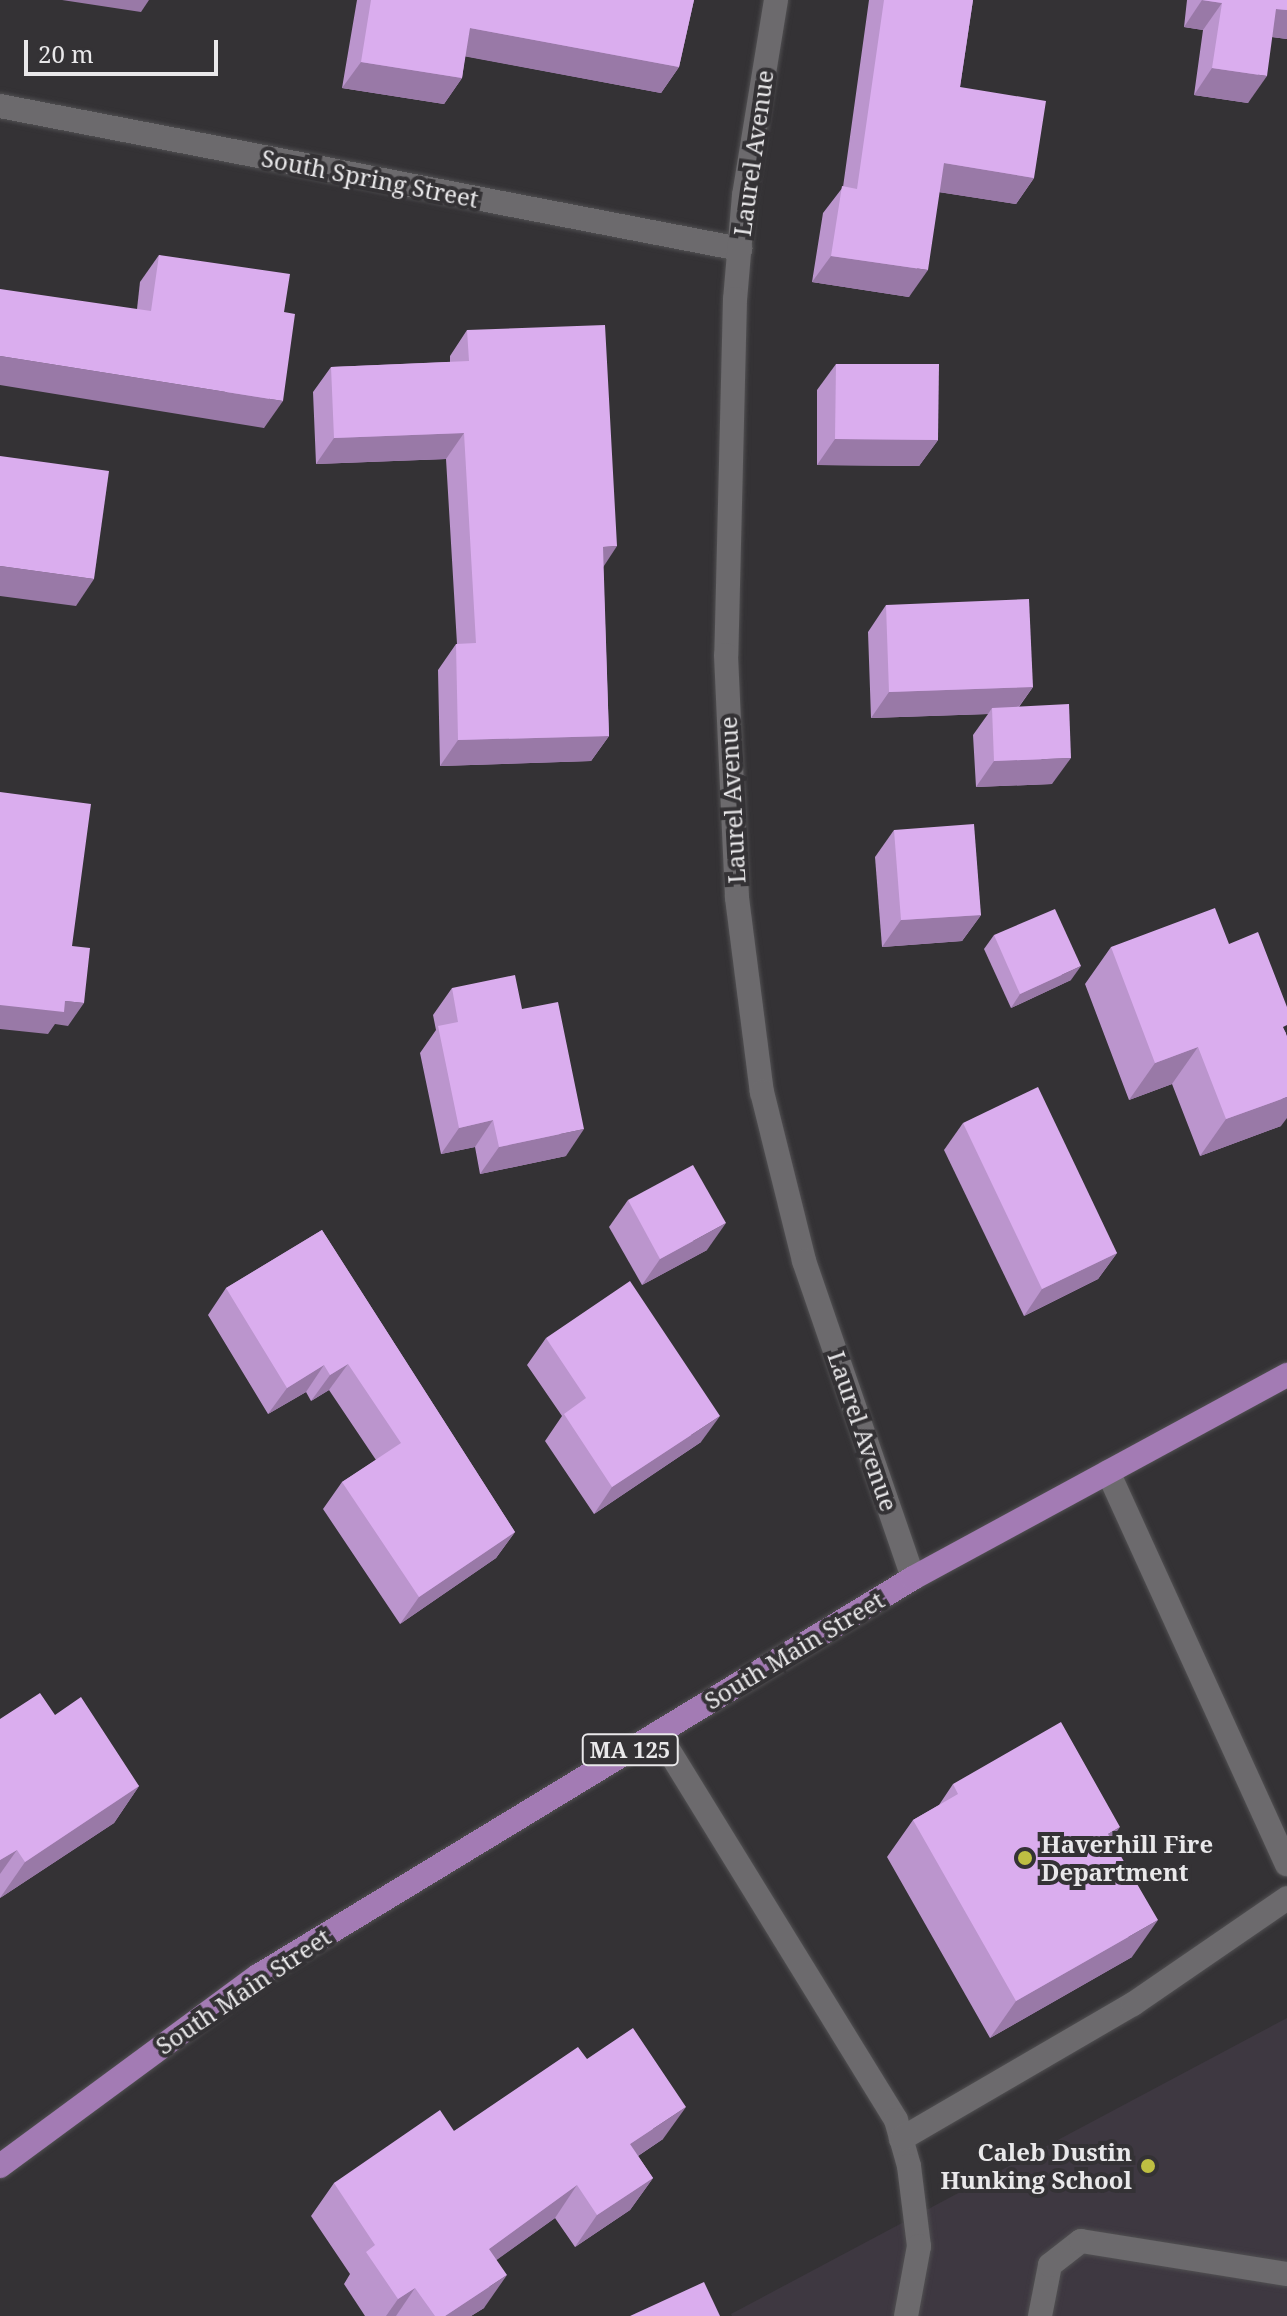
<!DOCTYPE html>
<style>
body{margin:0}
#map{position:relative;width:1287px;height:2316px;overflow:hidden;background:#343235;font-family:"Noto Serif",serif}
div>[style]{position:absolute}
.built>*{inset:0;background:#3e3841}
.roads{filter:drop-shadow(0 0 2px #515052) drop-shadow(0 0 2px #515052)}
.lane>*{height:24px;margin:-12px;padding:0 12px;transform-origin:12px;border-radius:12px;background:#6c6a6d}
.street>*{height:24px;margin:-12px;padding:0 12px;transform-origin:12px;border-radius:12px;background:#6c6a6d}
.secondary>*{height:24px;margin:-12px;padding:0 12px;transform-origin:12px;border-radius:12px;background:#6c6a6d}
.primary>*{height:24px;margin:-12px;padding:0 12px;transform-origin:12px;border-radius:12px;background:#a37bb4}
.wall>*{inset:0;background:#bb95cd}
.shaded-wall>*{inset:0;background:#9979a7}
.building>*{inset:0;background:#daadee}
.dots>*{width:22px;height:22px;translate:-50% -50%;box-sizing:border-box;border:4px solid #343235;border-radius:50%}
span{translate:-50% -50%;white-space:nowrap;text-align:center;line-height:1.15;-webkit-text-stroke:8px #343235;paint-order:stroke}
.shield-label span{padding:2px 6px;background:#343235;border:2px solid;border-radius:6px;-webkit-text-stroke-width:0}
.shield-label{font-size:22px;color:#e9e8ea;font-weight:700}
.street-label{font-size:24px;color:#e9e8ea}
.poi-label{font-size:24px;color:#e9e8ea;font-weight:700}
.left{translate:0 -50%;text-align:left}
.right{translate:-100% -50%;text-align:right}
.scale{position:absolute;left:24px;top:40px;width:194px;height:36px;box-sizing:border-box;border:4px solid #e9e8ea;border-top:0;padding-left:10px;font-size:24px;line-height:28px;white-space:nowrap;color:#e9e8ea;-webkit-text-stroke:6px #343235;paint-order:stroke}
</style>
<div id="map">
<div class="built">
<i style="clip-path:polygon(1287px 2018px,1287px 2316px,732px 2316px,731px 2314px)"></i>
</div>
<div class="roads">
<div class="lane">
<i style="left:1108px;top:1472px;width:431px;rotate:65.5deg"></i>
<i style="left:658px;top:1733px;width:454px;rotate:58.4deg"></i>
<i style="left:896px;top:2120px;width:48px;rotate:74.2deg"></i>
<i style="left:909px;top:2166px;width:81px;rotate:82.9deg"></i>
<i style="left:919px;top:2246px;width:71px;rotate:100.5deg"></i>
<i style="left:901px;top:2139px;width:268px;rotate:-30.2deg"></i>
<i style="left:1133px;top:2004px;width:187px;rotate:-34.5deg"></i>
<i style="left:1040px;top:2316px;width:52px;rotate:-78.9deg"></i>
<i style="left:1050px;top:2265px;width:39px;rotate:-38deg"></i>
<i style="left:1081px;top:2241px;width:209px;rotate:9.1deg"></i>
</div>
<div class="street">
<i style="left:0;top:106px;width:754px;rotate:10.94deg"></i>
</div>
<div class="secondary">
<i style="left:776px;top:0;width:198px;rotate:99.3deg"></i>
<i style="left:744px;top:195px;width:104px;rotate:94.9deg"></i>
<i style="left:735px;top:299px;width:356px;rotate:91.4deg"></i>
<i style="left:726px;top:655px;width:243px;rotate:87.4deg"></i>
<i style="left:737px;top:898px;width:196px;rotate:82.7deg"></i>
<i style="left:762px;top:1092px;width:174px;rotate:76deg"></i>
<i style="left:804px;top:1261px;width:335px;rotate:71deg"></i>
</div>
<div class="primary">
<i style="left:0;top:2166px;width:320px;rotate:-36.4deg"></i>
<i style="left:258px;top:1976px;width:766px;rotate:-31.28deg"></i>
<i style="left:913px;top:1578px;width:426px;rotate:-28.5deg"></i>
</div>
</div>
<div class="wall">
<i style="clip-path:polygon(357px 0,694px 0,679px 67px,661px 93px,465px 56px,462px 78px,444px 104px,342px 88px)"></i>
<i style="clip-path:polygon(869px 0,973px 0,960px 87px,1034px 178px,1016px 204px,939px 192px,909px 297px,812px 282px,823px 213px,843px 187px)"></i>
<i style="clip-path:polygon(1187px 0,1287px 0,1287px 39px,1272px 37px,1248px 103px,1194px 95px,1203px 30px,1184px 27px)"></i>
<i style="clip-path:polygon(159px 255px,284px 312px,264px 428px,137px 309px,140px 282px)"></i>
<i style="clip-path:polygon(467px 330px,603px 566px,609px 736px,591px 761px,440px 766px,438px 670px,456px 644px,457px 644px,446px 459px,316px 464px,313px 392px,331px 367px,450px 362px,450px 356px)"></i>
<i style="clip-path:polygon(836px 364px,938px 440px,919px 466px,817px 465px,817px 390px)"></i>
<i style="clip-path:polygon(886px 605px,1033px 687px,1019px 707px,1052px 784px,976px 787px,973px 735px,988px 714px,871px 718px,868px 632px)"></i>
<i style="clip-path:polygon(894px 830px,981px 915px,962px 941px,882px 947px,875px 857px)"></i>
<i style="clip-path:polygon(994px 935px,1071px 980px,1011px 1008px,984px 949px)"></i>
<i style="clip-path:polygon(1229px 944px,1286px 1033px,1281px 1126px,1200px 1156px,1172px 1084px,1129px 1100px,1085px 984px,1111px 947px)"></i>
<i style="clip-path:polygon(452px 988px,522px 1009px,566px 1156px,480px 1174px,475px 1147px,441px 1154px,420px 1053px,436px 1030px,433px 1015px)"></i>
<i style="clip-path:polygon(963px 1123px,1117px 1253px,1098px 1279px,1024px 1316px,944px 1150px)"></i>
<i style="clip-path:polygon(628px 1200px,707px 1250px,642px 1285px,609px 1227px)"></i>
<i style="clip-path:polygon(322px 1230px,515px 1532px,496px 1558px,400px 1624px,323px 1509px,342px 1482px,376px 1460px,329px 1390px,311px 1401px,306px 1392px,268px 1414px,208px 1315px,226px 1288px)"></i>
<i style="clip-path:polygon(546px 1338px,701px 1442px,594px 1514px,545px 1441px,562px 1416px,527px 1365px)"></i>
<i style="clip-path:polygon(55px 1715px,139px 1786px,114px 1823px,0 1898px,0 1719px)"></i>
<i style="clip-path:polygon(953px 1784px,1111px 1839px,1132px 1957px,990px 2038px,887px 1857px,913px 1820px,939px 1805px)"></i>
<i style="clip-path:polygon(587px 2059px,663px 2139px,638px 2156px,653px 2178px,630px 2210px,575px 2247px,555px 2218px,496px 2260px,484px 2308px,471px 2316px,365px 2316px,344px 2284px,350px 2274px,311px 2216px,334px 2183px,454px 2131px)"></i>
</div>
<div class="shaded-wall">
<i style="clip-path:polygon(62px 0,149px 0,141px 12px)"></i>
<i style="clip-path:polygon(1202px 0,1222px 3px,1203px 30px,1184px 27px)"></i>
<i style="clip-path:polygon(1276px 9px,1287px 10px,1287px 39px,1257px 35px)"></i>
<i style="clip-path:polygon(470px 28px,679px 67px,661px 93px,452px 54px)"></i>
<i style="clip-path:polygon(361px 62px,462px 78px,444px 104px,342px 88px)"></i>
<i style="clip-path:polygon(1212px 68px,1267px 76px,1248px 103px,1194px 95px)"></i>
<i style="clip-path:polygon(944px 163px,1034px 178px,1016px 204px,925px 190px)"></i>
<i style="clip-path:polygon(831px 256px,928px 270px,909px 297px,812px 282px)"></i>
<i style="clip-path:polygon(0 356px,283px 401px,264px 428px,0 385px)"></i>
<i style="clip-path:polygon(464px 433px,446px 459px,316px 464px,334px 438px)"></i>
<i style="clip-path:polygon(835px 439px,938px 440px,919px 466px,817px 465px)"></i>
<i style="clip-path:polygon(617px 546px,600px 572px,603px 547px)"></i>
<i style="clip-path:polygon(0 566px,94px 579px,76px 606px,0 596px)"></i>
<i style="clip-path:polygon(1033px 687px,1014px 713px,992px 708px,988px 714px,871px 718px,889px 692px)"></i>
<i style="clip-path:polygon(609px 736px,591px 761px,440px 766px,458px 740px)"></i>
<i style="clip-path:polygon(1071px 758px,1052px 784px,976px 787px,994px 761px)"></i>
<i style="clip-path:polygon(981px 915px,962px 941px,882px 947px,901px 920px)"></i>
<i style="clip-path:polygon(1081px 966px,1071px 980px,1011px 1008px,1020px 994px)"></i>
<i style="clip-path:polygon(65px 1001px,84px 1003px,68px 1026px,55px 1024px,48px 1034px,0 1029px,0 1005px)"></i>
<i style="clip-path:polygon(1198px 1047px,1172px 1084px,1129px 1100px,1155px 1063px)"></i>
<i style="clip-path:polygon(1287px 1097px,1287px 1118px,1281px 1126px,1200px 1156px,1226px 1119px)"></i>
<i style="clip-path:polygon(493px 1120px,475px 1147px,441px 1154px,459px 1128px)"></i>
<i style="clip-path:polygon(584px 1129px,566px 1156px,480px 1174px,499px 1147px)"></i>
<i style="clip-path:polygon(726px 1223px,707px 1250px,642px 1285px,660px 1259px)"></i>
<i style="clip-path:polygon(1117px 1253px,1098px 1279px,1024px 1316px,1042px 1289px)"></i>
<i style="clip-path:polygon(348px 1364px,329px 1390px,311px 1401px,330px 1375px)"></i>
<i style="clip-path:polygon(324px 1365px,306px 1392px,268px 1414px,287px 1388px)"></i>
<i style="clip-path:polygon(720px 1416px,701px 1442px,594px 1514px,612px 1487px)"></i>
<i style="clip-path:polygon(515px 1532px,496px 1558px,400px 1624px,419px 1597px)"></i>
<i style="clip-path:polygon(139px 1786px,114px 1823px,0 1898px,25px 1862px)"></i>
<i style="clip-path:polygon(1120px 1827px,1094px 1864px,1108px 1834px)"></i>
<i style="clip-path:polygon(17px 1850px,0 1874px,0 1860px)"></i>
<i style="clip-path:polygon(1158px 1920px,1132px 1957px,990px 2038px,1016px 2001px)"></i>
<i style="clip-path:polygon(686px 2107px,663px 2139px,608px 2176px,630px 2144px)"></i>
<i style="clip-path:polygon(653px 2178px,630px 2210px,575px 2247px,597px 2215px)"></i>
<i style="clip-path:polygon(577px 2185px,555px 2218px,466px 2282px,489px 2249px)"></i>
<i style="clip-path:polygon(507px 2275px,484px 2308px,471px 2316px,445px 2316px)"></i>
<i style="clip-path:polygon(415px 2288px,396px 2316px,386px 2316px,398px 2299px)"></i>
</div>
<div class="building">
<i style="clip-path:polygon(371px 0,694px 0,679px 67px,470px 28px,462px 78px,361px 62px)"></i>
<i style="clip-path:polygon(884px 0,973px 0,960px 87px,1046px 101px,1034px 178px,944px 163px,928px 270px,831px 256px,842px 186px,857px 189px)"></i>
<i style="clip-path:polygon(1202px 0,1287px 0,1287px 10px,1276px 9px,1267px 76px,1212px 68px,1222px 3px)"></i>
<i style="clip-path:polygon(159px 255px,290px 274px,284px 312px,295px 314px,283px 401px,0 356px,0 289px,151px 311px)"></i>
<i style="clip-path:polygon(605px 325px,617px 546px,603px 547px,609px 736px,458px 740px,456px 644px,476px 643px,464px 433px,334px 438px,331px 367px,469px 361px,467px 330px)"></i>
<i style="clip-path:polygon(836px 364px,939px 364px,938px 440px,835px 439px)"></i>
<i style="clip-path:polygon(0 456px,109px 471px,94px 579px,0 566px)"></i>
<i style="clip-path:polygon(1029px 599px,1033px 687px,889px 692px,886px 605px)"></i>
<i style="clip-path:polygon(1069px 704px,1071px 758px,994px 761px,992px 708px)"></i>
<i style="clip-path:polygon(0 792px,91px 804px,72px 946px,90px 948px,84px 1003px,65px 1001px,64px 1012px,0 1005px)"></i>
<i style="clip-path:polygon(974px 824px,981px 915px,901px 920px,894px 830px)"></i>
<i style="clip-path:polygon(1215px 908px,1229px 944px,1258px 932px,1287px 1007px,1287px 1025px,1283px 1027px,1287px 1036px,1287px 1097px,1226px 1119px,1198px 1047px,1155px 1063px,1111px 947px)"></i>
<i style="clip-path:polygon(1055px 909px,1081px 966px,1020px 994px,994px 935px)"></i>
<i style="clip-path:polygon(515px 975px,522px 1009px,558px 1002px,584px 1129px,499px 1147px,493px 1120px,459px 1128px,438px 1026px,458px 1022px,452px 988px)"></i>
<i style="clip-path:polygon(1038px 1087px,1117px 1253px,1042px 1289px,963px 1123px)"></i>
<i style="clip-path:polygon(693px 1165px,726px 1223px,660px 1259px,628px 1200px)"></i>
<i style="clip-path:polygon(322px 1230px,515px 1532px,419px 1597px,342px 1482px,401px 1443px,348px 1364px,330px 1375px,324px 1365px,287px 1388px,226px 1288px)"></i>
<i style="clip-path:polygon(630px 1281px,720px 1416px,612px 1487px,564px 1414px,586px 1398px,546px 1338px)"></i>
<i style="clip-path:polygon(40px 1693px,55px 1715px,81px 1697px,139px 1786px,25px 1862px,17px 1850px,0 1860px,0 1719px)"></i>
<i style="clip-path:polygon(1061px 1722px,1120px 1827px,1108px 1834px,1158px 1920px,1016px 2001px,913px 1820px,958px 1794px,953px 1784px)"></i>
<i style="clip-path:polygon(633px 2028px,686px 2107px,630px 2144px,653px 2178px,597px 2215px,577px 2185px,489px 2249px,507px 2275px,445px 2316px,435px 2316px,415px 2288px,398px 2299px,366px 2252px,375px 2245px,334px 2183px,440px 2110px,454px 2131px,578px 2047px,587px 2059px)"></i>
<i style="clip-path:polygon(704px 2282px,720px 2316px,630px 2316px)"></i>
</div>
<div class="dots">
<i style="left:1025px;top:1858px;background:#bebf42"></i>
<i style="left:1148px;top:2166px;background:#bebf42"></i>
</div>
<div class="shield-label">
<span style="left:630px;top:1750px">MA 125</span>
</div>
<div class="street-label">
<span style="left:753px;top:153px;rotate:-82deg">Laurel Avenue</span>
<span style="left:370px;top:178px;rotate:11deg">South Spring Street</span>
<span style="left:732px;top:800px;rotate:-93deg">Laurel Avenue</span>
<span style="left:863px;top:1431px;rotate:71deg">Laurel Avenue</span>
<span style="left:794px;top:1650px;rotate:-31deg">South Main Street</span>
<span style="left:243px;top:1991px;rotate:-34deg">South Main Street</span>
</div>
<div class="poi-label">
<span class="left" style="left:1041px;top:1858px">Haverhill Fire<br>Department</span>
<span class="right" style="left:1132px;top:2166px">Caleb Dustin<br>Hunking School</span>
</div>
<div class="scale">20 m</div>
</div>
